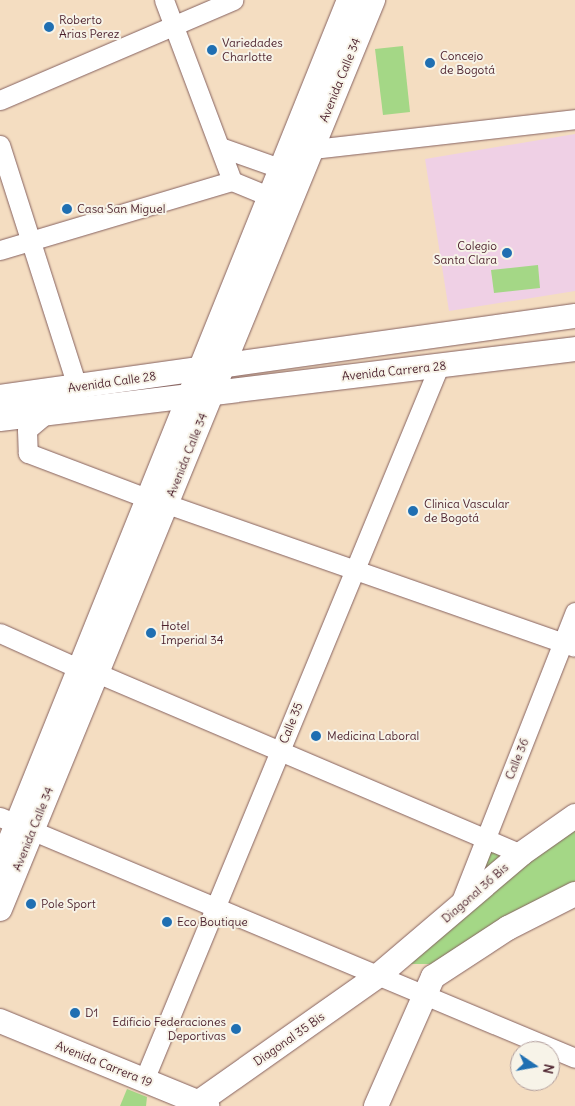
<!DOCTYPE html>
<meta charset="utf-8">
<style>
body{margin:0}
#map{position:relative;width:575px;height:1106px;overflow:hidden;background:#f4ddc1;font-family:Delius,sans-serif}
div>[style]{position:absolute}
.built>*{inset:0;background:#efd0e5}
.green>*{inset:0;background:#a4d786}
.roads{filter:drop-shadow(0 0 1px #866260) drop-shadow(0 0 1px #866260)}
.minor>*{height:19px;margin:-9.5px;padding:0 9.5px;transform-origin:9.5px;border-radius:9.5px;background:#fff}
.major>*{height:24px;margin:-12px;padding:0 12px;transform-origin:12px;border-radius:12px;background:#fff}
.dots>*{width:14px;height:14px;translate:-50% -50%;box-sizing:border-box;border:2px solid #f7f3e8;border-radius:50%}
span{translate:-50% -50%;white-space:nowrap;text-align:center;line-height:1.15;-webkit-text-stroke:4px #f7f3e8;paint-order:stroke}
.poi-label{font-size:12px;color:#4a1f2b}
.left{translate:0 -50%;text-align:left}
.right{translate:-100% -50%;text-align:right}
.street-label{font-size:12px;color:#4a1f2b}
.north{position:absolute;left:510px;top:1041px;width:50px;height:50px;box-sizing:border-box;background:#f7f3e8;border:1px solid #b29e9c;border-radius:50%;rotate:102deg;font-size:14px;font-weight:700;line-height:20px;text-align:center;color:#4a1f2b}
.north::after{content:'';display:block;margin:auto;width:18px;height:22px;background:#1f6fb2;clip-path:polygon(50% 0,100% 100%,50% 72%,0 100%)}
</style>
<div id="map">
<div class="built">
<i style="clip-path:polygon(575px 134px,575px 291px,449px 311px,425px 159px)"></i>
</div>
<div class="green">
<i style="clip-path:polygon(403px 46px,410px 112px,383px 115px,375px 49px)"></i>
<i style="clip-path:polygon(538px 265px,540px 288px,494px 293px,491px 270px)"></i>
<i style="clip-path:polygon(575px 827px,575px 881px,434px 964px,406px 964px,421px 945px)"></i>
<i style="clip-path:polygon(488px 848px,507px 853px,475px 883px)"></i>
<i style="clip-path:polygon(127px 1089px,147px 1097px,146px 1106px,120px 1106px)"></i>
</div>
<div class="roads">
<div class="minor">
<i style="left:164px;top:0;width:193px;rotate:69.4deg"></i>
<i style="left:0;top:100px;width:254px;rotate:-23.2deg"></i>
<i style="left:0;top:145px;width:254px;rotate:72.3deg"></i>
<i style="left:220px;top:147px;width:66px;rotate:19.5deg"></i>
<i style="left:313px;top:149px;width:264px;rotate:-6.5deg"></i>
<i style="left:0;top:250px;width:242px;rotate:-16.6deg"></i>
<i style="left:232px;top:181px;width:42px;rotate:22.3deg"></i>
<i style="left:47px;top:413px;width:26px;rotate:140deg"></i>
<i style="left:27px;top:430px;width:23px;rotate:88deg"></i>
<i style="left:28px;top:453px;width:129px;rotate:20.8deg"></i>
<i style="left:167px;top:504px;width:432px;rotate:19.3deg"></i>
<i style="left:0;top:633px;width:88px;rotate:24.2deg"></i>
<i style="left:97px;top:673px;width:461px;rotate:23.1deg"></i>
<i style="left:0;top:817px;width:623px;rotate:22.74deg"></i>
<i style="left:459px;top:906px;width:316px;rotate:-68.5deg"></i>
<i style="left:144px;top:1080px;width:773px;rotate:-67.55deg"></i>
</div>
<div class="major">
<i style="left:0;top:397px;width:581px;rotate:-8.02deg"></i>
<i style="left:0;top:419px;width:579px;rotate:-6.94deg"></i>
<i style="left:0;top:866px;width:934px;rotate:-68.05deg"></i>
<i style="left:0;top:909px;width:983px;rotate:-67.69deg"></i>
<i style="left:0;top:1021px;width:224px;rotate:22.3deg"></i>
<i style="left:199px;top:1102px;width:220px;rotate:-35.2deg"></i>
<i style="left:379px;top:975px;width:187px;rotate:-40.4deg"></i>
<i style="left:521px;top:854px;width:66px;rotate:-35.1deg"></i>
<i style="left:376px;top:1106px;width:141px;rotate:-66.2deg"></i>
<i style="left:433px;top:977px;width:90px;rotate:-33.2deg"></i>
<i style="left:508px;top:928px;width:75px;rotate:-26.9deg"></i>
</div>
</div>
<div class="dots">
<i style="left:49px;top:27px;background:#1f6fb2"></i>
<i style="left:212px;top:50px;background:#1f6fb2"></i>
<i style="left:430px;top:63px;background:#1f6fb2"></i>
<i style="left:67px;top:209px;background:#1f6fb2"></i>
<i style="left:507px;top:253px;background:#1f6fb2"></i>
<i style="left:413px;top:511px;background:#1f6fb2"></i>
<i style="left:151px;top:633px;background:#1f6fb2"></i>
<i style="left:316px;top:736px;background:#1f6fb2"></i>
<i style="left:31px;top:904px;background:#1f6fb2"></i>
<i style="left:167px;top:922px;background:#1f6fb2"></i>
<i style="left:75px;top:1013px;background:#1f6fb2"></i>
<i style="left:236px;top:1029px;background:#1f6fb2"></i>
</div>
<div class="poi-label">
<span class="left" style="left:59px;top:27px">Roberto<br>Arias Perez</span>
<span class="left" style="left:222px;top:50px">Variedades<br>Charlotte</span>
<span class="left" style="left:440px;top:63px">Concejo<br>de Bogotá</span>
<span class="left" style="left:77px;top:209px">Casa San Miguel</span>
<span class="right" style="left:497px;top:253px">Colegio<br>Santa Clara</span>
<span class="left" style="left:424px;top:511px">Clinica Vascular<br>de Bogotá</span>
<span class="left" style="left:161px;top:633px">Hotel<br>Imperial 34</span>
<span class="left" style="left:327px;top:736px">Medicina Laboral</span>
<span class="left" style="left:41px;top:904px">Pole Sport</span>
<span class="left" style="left:177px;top:922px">Eco Boutique</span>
<span class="left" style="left:85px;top:1013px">D1</span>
<span class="right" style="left:226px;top:1029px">Edificio Federaciones<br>Deportivas</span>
</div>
<div class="street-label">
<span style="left:340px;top:80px;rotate:-68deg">Avenida Calle 34</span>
<span style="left:394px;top:371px;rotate:-6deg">Avenida Carrera 28</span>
<span style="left:112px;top:382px;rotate:-8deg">Avenida Calle 28</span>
<span style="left:187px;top:455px;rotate:-68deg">Avenida Calle 34</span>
<span style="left:291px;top:723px;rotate:-68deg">Calle 35</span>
<span style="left:517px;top:759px;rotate:-68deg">Calle 36</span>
<span style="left:33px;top:829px;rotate:-68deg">Avenida Calle 34</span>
<span style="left:475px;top:893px;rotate:-41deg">Diagonal 36 Bis</span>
<span style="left:289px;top:1039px;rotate:-35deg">Diagonal 35 Bis</span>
<span style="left:104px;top:1064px;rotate:22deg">Avenida Carrera 19</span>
</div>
<div class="north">N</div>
</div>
